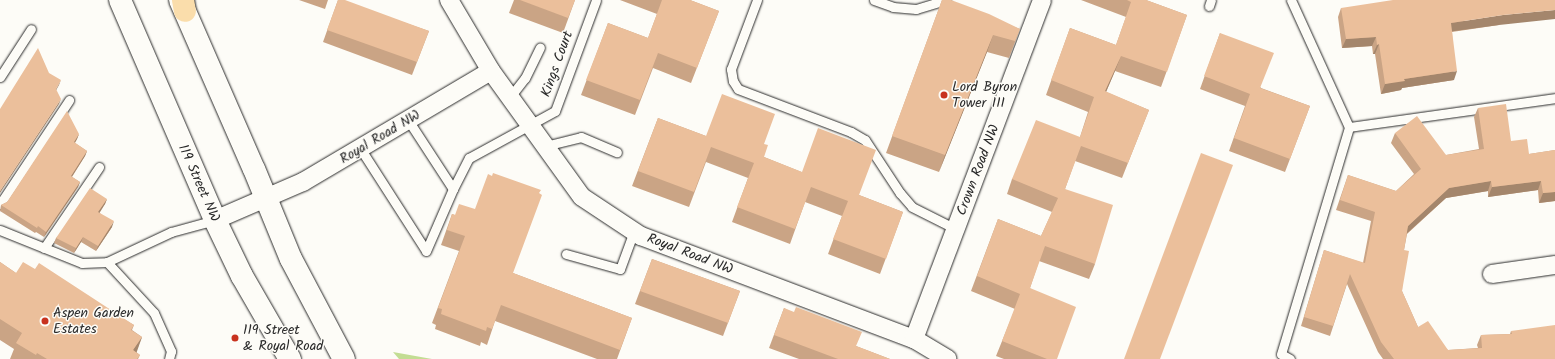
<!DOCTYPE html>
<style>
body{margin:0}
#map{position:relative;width:1555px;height:359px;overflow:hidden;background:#fdfcf7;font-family:Kalam,sans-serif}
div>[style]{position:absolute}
.green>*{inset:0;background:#c3dd93}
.roads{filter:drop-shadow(0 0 1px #2b2b2b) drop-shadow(0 0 1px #2b2b2b)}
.service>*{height:9px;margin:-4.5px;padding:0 4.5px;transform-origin:4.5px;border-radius:4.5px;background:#fdfcf7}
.minor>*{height:18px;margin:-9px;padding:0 9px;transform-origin:9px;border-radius:9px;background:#fdfcf7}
.secondary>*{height:22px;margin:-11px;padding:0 11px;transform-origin:11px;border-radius:11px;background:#fdfcf7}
.motorway>*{height:22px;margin:-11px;padding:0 11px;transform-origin:11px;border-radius:11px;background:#faddab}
.wall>*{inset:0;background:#caa485}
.shaded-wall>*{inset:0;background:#a4866c}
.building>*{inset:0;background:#ebbf9b}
.dots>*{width:11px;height:11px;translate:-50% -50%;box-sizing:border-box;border:2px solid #fdfcf7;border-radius:50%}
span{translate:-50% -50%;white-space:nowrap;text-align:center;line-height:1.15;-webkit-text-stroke:3px #fdfcf7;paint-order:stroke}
.street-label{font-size:14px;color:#2b2b2b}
.poi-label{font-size:14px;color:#2b2b2b}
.left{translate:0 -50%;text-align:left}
</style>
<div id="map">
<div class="green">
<i style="clip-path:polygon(393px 352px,432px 359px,399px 359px)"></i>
</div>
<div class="roads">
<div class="service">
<i style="left:757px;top:0;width:74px;rotate:110.6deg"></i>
<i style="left:731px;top:69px;width:12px;rotate:81deg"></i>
<i style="left:733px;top:81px;width:9px;rotate:58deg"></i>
<i style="left:738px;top:89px;width:121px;rotate:20.8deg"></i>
<i style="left:851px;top:132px;width:16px;rotate:30deg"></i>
<i style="left:865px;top:140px;width:64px;rotate:56.6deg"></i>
<i style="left:900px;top:193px;width:18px;rotate:49deg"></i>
<i style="left:912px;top:207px;width:49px;rotate:26.6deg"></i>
<i style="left:874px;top:0;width:20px;rotate:20deg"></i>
<i style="left:893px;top:7px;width:23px;rotate:5deg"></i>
<i style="left:916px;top:9px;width:31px;rotate:-17deg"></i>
<i style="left:1291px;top:0;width:140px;rotate:65.5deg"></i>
<i style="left:1209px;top:6px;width:6px;rotate:-72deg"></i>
<i style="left:0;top:77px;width:57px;rotate:-57.1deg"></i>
<i style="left:510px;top:97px;width:24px;rotate:-52deg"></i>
<i style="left:525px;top:78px;width:34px;rotate:-64deg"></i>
<i style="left:545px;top:146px;width:37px;rotate:-14deg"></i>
<i style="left:581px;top:137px;width:39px;rotate:23deg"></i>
<i style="left:360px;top:148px;width:122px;rotate:57.3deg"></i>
<i style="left:426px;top:251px;width:68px;rotate:-66.5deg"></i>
<i style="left:453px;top:189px;width:82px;rotate:-123.1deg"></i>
<i style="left:453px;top:189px;width:35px;rotate:-63deg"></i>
<i style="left:469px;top:158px;width:98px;rotate:-28.7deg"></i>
<i style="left:555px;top:111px;width:118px;rotate:-69.7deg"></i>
<i style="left:0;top:204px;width:125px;rotate:-56.4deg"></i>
<i style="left:0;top:230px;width:88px;rotate:21.9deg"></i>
<i style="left:82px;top:263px;width:25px;rotate:-2deg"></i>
<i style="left:107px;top:262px;width:71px;rotate:-25.1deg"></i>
<i style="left:171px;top:232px;width:46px;rotate:-15.3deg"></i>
<i style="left:44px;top:248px;width:98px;rotate:-55.8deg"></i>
<i style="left:566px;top:254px;width:56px;rotate:15.5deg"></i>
<i style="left:620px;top:269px;width:40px;rotate:-69.8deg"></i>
<i style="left:107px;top:262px;width:69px;rotate:47.3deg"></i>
<i style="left:154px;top:313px;width:42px;rotate:65.9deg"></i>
<i style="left:171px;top:351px;width:8px;rotate:104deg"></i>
<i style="left:1290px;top:359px;width:10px;rotate:-151deg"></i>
<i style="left:1281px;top:354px;width:237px;rotate:-73.3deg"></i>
<i style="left:1349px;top:127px;width:208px;rotate:-8deg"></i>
</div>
<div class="minor">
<i style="left:449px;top:0;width:82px;rotate:59.4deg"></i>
<i style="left:491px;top:71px;width:155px;rotate:54.2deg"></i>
<i style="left:582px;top:197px;width:71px;rotate:33.5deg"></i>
<i style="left:641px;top:236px;width:292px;rotate:20.7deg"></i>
<i style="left:914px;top:339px;width:39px;rotate:31deg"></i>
<i style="left:215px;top:220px;width:96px;rotate:-23.4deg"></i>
<i style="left:303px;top:182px;width:218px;rotate:-30.6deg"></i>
<i style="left:1492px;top:274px;width:64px;rotate:-8.1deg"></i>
<i style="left:914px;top:339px;width:362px;rotate:-69.3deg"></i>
</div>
<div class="secondary">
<i style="left:120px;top:0;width:240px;rotate:66.6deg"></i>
<i style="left:215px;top:220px;width:62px;rotate:64.3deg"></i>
<i style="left:242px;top:276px;width:96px;rotate:60deg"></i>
<i style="left:180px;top:0;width:184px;rotate:66.4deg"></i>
<i style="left:254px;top:169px;width:97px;rotate:67.7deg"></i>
<i style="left:291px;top:259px;width:113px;rotate:62.1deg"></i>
</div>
<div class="motorway">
<i style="left:183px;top:0;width:11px;rotate:80deg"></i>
</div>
</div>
<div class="wall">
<i style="clip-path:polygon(299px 0,328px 0,325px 9px)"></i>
<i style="clip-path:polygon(338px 0,429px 31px,412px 75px,323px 42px)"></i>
<i style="clip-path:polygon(514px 0,575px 0,563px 33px,509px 13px)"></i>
<i style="clip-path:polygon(620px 0,690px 0,719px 11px,691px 83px,653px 68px,635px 115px,581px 95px,608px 23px,648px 38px,657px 14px)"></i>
<i style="clip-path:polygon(942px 0,1020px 29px,1009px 58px,987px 52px,939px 172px,886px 153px)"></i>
<i style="clip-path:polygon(1081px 0,1146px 0,1187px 15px,1161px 87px,1115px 71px,1106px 92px,1149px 110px,1122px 178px,1075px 161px,1065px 189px,1095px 264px,1089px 279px,1039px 261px,1030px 288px,1057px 359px,1004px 359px,996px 356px,1015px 309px,971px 291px,998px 219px,1041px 236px,1052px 212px,1007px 194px,1012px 179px,1080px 137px,1088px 112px,1046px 95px,1070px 28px,1116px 45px,1126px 17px)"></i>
<i style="clip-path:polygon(1341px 8px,1499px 25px,1452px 32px,1454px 80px,1402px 88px,1401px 90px,1381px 94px,1375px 54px,1373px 54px,1372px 46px,1342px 48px,1338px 17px)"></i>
<i style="clip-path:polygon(1220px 33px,1261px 88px,1310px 106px,1285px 172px,1229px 151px,1245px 106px,1200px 89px)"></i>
<i style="clip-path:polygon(1478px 108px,1511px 141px,1529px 154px,1555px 150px,1555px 201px,1539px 203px,1538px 190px,1488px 197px,1488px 191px,1446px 198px,1407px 234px,1404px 250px,1402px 291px,1418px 327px,1448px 350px,1478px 348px,1477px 345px,1481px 335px,1510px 334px,1511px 331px,1555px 359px,1383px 359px,1378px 352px,1347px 284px,1330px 336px,1301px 326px,1324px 250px,1363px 263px,1371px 221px,1336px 210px,1348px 175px,1396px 191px,1414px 174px,1391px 143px,1395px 133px,1446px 155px,1479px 149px,1474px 117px)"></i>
<i style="clip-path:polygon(658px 118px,706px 136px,764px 144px,764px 157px,859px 195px,903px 212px,880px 274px,828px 254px,842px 216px,805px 202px,790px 244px,732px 222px,748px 178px,706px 162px,689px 207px,632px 186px)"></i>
<i style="clip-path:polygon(79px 134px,77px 139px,75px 143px,87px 151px,85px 156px,72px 177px,80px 182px,78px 187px,44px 237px,36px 232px,35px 233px,0 211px,1px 205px,7px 202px)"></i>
<i style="clip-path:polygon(107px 199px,105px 204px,99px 212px,112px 227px,96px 251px,81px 242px,74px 253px,54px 243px,56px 238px)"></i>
<i style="clip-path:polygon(452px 214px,455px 215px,513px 273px,632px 318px,617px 359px,597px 359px,495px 321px,487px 345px,481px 342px,480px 346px,435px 329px,436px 325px,432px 323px,459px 251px,441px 245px)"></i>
<i style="clip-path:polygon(652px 259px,740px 291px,723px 336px,635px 304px)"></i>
<i style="clip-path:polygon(0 262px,16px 273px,35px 269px,134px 325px,132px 330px,142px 337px,136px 352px,140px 355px,138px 359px,10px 359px,14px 349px,0 340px)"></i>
<i style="clip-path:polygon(784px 308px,856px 346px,890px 359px,799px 359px,769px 348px)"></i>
</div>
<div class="shaded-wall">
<i style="clip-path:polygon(1555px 10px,1555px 19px,1499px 25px,1447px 32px,1451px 23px,1503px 15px)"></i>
<i style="clip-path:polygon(993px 35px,987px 52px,939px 172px,945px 155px)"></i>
<i style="clip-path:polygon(1376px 37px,1372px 46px,1342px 48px,1346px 39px)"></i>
<i style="clip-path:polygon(1379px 44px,1375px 54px,1373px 54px,1377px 45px)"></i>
<i style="clip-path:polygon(1121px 56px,1115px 71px,1100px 106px,1105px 91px)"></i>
<i style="clip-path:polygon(1457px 71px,1454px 80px,1402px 88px,1401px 90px,1381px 94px,1385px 84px,1404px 79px)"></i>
<i style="clip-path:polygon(61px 80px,59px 85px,54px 94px,56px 89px)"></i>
<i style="clip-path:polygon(61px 99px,59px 104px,0 193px,0 191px)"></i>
<i style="clip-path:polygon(79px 134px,77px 139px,72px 147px,74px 142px)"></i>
<i style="clip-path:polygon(87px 151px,85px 156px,69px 181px,71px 176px)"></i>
<i style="clip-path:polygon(1491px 181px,1488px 191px,1446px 198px,1405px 235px,1408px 226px,1449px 188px)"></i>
<i style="clip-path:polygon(1541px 181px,1538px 190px,1488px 197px,1492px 187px)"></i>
<i style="clip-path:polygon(80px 182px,78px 187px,44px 237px,46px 232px)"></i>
<i style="clip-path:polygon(1555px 192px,1555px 201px,1539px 203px,1543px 193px)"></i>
<i style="clip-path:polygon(107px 199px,105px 204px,97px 217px,98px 212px)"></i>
<i style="clip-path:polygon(114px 221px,112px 227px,96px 251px,98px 246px)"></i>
<i style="clip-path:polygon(83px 237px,81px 242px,74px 253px,76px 248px)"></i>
<i style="clip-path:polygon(142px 337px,136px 354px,133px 350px)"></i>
</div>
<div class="building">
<i style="clip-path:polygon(338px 0,345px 0,429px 31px,417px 62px,327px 30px)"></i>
<i style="clip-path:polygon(520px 0,575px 0,568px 18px)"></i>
<i style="clip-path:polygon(662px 0,690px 0,719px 11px,697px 68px,658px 53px,640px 100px,586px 80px,608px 23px,648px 38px)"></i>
<i style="clip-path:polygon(942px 0,951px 0,989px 14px,1020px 29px,1015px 41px,993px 35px,945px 155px,892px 136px)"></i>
<i style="clip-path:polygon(1127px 0,1146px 0,1187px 15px,1167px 72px,1121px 56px,1105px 91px,1149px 110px,1128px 163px,1081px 146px,1065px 189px,1113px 205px,1095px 264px,1045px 246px,1030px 288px,1076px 307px,1057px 359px,1047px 359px,1002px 341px,1020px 294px,977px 276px,998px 219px,1041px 236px,1058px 198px,1012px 179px,1036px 120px,1080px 137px,1094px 97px,1051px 80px,1070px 28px,1116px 45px,1131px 2px)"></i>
<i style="clip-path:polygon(1393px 0,1555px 0,1555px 10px,1503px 15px,1451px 23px,1457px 71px,1404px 79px,1405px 81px,1385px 84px,1379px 44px,1377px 45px,1376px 37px,1346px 39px,1341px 8px)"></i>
<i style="clip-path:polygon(1220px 33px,1274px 53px,1260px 88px,1310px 106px,1290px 159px,1234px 138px,1250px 94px,1204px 76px)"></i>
<i style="clip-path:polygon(38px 48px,49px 73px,61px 80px,56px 89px,61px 99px,0 191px,0 109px)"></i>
<i style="clip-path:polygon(722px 94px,775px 114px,764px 144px,768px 145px,764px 157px,802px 172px,818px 128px,876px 150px,859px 195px,903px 212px,886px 259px,833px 239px,848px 201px,811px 187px,795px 229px,737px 207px,754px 163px,711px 147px,694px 192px,638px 171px,658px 118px,706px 136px)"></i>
<i style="clip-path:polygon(1506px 104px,1511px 141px,1527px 139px,1529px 154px,1555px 150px,1555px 192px,1543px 193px,1541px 181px,1492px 187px,1491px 181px,1449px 188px,1408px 226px,1404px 250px,1409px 251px,1402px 291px,1418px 327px,1428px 321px,1448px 350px,1482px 348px,1481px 335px,1512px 334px,1511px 331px,1555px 325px,1555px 359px,1394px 359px,1381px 342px,1350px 274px,1333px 326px,1304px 317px,1324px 250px,1365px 263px,1375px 212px,1340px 200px,1348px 175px,1396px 191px,1421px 169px,1395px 133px,1417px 116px,1446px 155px,1484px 149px,1478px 108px)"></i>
<i style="clip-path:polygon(67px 111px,79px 134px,74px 142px,87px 151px,71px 176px,80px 182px,46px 232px,38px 226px,37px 228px,1px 205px,7px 202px)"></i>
<i style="clip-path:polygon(1201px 153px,1233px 165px,1160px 359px,1124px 359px)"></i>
<i style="clip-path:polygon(493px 173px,541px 190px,539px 193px,542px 195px,513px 273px,632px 318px,620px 350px,501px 305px,492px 329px,487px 327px,486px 331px,441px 314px,442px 309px,438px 308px,465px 236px,447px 230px,452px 214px,455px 215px,459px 204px,475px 209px,488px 174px,492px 176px)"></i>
<i style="clip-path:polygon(90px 188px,107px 199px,98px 212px,114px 221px,98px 246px,83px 237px,76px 248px,56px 238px)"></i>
<i style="clip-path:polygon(652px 259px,740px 291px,728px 323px,640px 291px)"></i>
<i style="clip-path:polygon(0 262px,16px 273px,23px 262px,35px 269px,39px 263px,134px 325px,131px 330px,142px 337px,133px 350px,140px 355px,137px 359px,47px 359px,37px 353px,36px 355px,16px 343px,22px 333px,0 319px)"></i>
<i style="clip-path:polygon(796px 307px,862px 332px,856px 346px,890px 359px,838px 359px,774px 335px,784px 308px,794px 312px)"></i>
</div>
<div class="dots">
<i style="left:944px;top:95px;background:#c8321e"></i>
<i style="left:45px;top:321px;background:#c8321e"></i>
<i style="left:235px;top:338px;background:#c8321e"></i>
</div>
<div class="street-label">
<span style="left:557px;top:64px;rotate:-70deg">Kings Court</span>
<span style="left:380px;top:137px;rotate:-31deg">Royal Road NW</span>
<span style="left:978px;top:170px;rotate:-69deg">Crown Road NW</span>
<span style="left:199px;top:183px;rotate:66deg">119 Street NW</span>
<span style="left:690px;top:254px;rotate:21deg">Royal Road NW</span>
</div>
<div class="poi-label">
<span class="left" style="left:952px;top:95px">Lord Byron<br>Tower III</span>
<span class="left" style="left:53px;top:321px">Aspen Garden<br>Estates</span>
<span class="left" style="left:243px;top:338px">119 Street<br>&amp; Royal Road</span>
</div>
</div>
